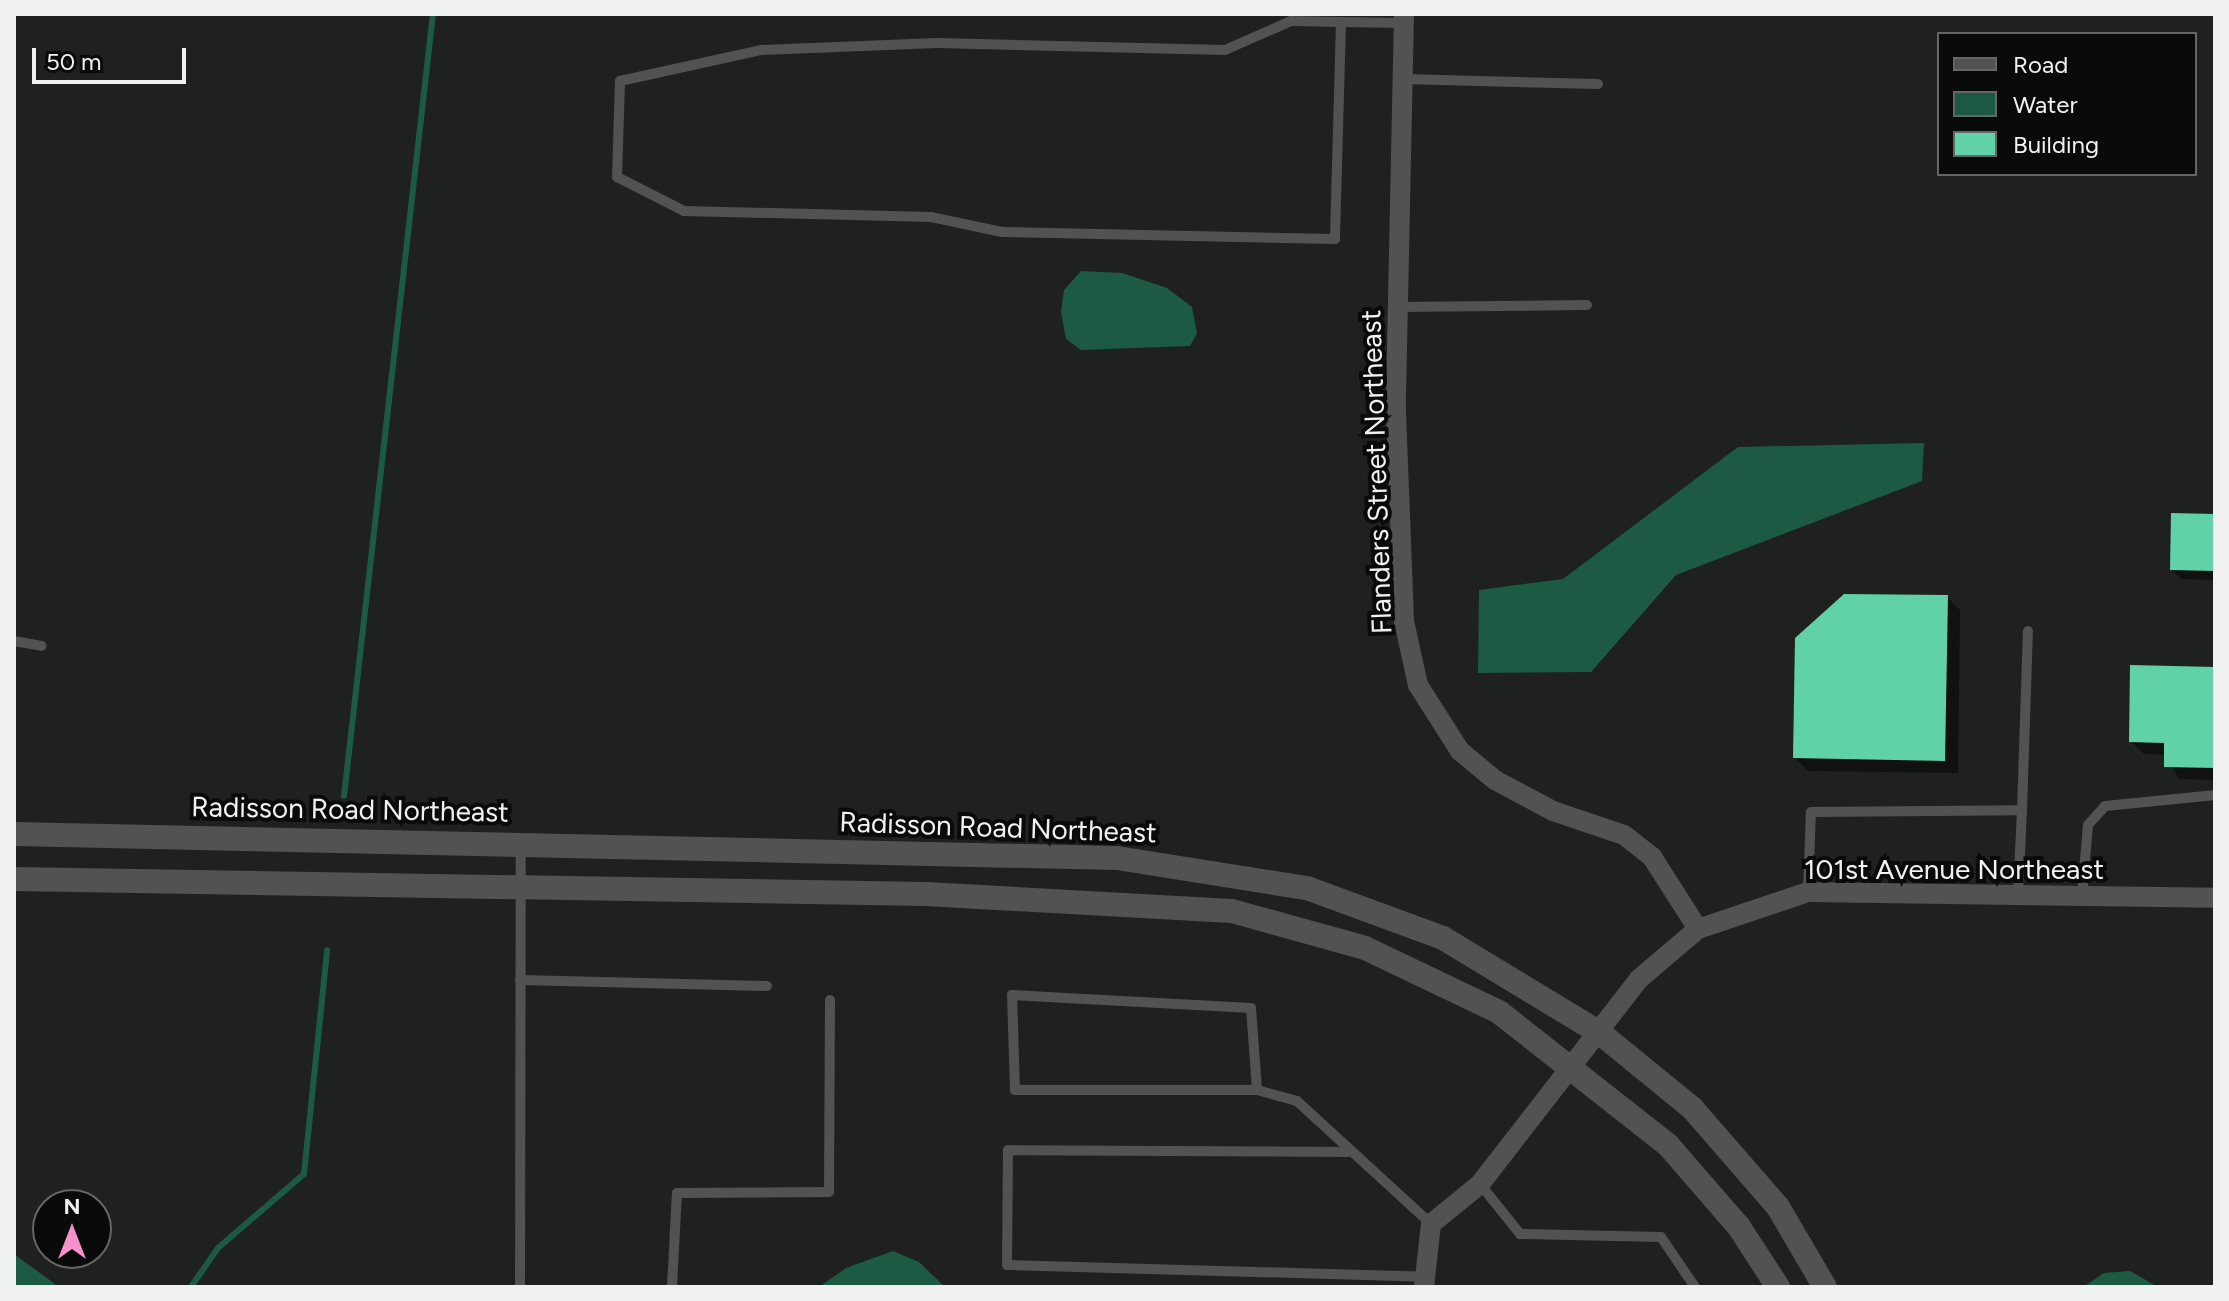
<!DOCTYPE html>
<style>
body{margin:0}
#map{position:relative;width:2229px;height:1301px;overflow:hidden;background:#1e211f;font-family:Figtree,sans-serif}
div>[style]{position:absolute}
.water>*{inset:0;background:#1d5a44}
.shadow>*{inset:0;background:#0007}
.stream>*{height:6px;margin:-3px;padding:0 3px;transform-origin:3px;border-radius:3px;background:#1d5a44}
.building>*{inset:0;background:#61d1a7}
.service>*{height:10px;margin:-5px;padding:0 5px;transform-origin:5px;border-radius:5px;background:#505352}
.minor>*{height:20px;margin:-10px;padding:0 10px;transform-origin:10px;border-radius:10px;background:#505352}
.secondary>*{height:24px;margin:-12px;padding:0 12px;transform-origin:12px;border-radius:12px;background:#505352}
span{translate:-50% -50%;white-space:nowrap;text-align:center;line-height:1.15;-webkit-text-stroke:8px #090a0a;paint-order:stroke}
.street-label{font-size:28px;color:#f0f2f1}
.frame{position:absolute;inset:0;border:16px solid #f0f2f1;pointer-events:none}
.legend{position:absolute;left:1937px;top:32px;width:260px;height:144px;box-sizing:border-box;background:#090a0a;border:2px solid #656766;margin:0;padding:10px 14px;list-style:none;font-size:24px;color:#f0f2f1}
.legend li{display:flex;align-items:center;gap:16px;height:40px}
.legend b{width:40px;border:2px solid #656766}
.north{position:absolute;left:32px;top:1189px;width:80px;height:80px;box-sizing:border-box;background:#090a0a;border:2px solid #656766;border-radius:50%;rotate:0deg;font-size:22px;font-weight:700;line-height:32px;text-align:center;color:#f0f2f1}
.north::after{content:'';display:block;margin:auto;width:28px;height:36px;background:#f890cb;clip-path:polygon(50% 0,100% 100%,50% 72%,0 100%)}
.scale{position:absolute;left:32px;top:48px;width:154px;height:36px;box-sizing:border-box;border:4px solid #f0f2f1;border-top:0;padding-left:10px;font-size:24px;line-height:28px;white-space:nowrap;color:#f0f2f1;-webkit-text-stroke:6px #090a0a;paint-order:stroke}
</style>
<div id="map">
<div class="water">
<i style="clip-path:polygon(1081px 271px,1122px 273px,1167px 288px,1192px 307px,1197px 333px,1190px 346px,1081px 350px,1066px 339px,1061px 312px,1064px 290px)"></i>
<i style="clip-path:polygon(1924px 443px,1922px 481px,1676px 575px,1591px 672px,1478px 673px,1479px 590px,1563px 579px,1738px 447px)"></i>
<i style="clip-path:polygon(893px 1251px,919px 1262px,945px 1287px,819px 1287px,846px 1268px)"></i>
<i style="clip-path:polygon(14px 1254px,55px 1284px,54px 1287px,14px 1287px)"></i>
<i style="clip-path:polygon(2130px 1271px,2158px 1287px,2083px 1287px,2104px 1273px)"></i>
</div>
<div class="shadow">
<i style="clip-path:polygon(2215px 516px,2215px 580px,2181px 579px,2172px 570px)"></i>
<i style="clip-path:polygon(1947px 597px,1960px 610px,1958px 773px,1808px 771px,1795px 758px)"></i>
<i style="clip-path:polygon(2215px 669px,2215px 780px,2179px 779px,2166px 755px,2144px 754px,2131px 741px)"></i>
</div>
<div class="stream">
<i style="left:344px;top:796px;width:787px;rotate:-83.51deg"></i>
<i style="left:191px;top:1287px;width:47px;rotate:-55.3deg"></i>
<i style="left:218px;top:1248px;width:113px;rotate:-40.7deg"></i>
<i style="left:304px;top:1174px;width:225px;rotate:-84.1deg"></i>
</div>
<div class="building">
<i style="clip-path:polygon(2171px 513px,2215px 514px,2215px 571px,2170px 570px)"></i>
<i style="clip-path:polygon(1844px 594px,1948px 595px,1945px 761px,1793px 758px,1795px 638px)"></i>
<i style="clip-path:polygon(2130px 665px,2215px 667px,2215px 768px,2164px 767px,2164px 743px,2129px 742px)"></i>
</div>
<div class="service">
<i style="left:1341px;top:22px;width:217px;rotate:91.6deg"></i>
<i style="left:1335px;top:239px;width:333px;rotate:-178.8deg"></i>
<i style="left:1002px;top:232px;width:73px;rotate:-168.1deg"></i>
<i style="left:931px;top:217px;width:247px;rotate:-178.6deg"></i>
<i style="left:684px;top:211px;width:75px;rotate:-153.1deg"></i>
<i style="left:617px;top:177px;width:96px;rotate:-88.2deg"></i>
<i style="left:620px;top:81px;width:144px;rotate:-12.4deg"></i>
<i style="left:761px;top:50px;width:176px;rotate:-2.3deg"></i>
<i style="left:937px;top:43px;width:288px;rotate:1.4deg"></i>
<i style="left:1225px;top:50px;width:72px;rotate:-23.7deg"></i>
<i style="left:1291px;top:21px;width:50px;rotate:1.1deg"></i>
<i style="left:1341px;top:22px;width:63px;rotate:0.9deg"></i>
<i style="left:1404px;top:79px;width:194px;rotate:1.5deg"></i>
<i style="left:1398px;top:307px;width:189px;rotate:-0.6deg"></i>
<i style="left:14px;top:641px;width:28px;rotate:10deg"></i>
<i style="left:2022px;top:810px;width:179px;rotate:-88.1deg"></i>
<i style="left:1808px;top:892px;width:80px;rotate:-87.9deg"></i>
<i style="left:1811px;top:812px;width:211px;rotate:-0.5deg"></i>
<i style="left:2022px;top:810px;width:85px;rotate:92.7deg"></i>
<i style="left:2082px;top:896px;width:71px;rotate:-85.2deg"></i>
<i style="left:2088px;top:825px;width:25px;rotate:-48deg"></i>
<i style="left:2105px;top:806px;width:111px;rotate:-5.7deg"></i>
<i style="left:520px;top:980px;width:247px;rotate:1.4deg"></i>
<i style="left:1257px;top:1090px;width:242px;rotate:180deg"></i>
<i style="left:1015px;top:1090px;width:95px;rotate:-91.8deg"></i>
<i style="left:1012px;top:995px;width:239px;rotate:3.1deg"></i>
<i style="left:1251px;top:1008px;width:82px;rotate:85.8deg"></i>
<i style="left:1257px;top:1090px;width:41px;rotate:15.4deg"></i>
<i style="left:1297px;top:1101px;width:182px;rotate:42.5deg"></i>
<i style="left:1348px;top:1152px;width:340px;rotate:-179.7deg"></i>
<i style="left:1008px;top:1150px;width:115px;rotate:90.5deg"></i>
<i style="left:1007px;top:1265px;width:418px;rotate:1.6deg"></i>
<i style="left:1480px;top:1184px;width:64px;rotate:51.3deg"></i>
<i style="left:1520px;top:1234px;width:141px;rotate:1.2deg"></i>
<i style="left:1661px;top:1237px;width:60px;rotate:55.8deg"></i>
<i style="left:520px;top:1287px;width:442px;rotate:-89.9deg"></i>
<i style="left:672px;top:1287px;width:94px;rotate:-87deg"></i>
<i style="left:677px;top:1193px;width:152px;rotate:-0.4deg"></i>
<i style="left:829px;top:1192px;width:192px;rotate:-89.7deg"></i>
</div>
<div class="minor">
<i style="left:1404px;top:14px;width:398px;rotate:91.2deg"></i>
<i style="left:1396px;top:412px;width:209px;rotate:87.8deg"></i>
<i style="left:1404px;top:621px;width:66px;rotate:77.7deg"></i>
<i style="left:1418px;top:685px;width:78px;rotate:57.5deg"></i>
<i style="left:1460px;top:751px;width:45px;rotate:39.6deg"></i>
<i style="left:1495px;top:780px;width:66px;rotate:28.1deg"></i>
<i style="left:1553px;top:811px;width:75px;rotate:18.7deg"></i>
<i style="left:1624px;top:835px;width:36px;rotate:38deg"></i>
<i style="left:1652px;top:857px;width:85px;rotate:57.4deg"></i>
<i style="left:1424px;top:1287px;width:63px;rotate:-83.7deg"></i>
<i style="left:1431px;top:1224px;width:63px;rotate:-39.2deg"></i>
<i style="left:1480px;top:1184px;width:259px;rotate:-52.2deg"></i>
<i style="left:1639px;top:979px;width:77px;rotate:-40.3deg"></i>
<i style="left:1698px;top:929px;width:116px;rotate:-18.6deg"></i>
<i style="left:1808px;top:892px;width:407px;rotate:0.8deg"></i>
</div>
<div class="secondary">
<i style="left:14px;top:834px;width:1103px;rotate:1.25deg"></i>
<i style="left:1117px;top:858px;width:192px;rotate:9deg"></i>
<i style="left:1307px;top:888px;width:145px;rotate:20.2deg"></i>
<i style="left:1443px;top:938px;width:184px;rotate:31.2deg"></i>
<i style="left:1600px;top:1033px;width:119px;rotate:39.2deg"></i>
<i style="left:1692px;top:1108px;width:131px;rotate:49deg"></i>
<i style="left:1778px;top:1207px;width:93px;rotate:59.6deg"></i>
<i style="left:14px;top:879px;width:912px;rotate:0.94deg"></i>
<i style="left:926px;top:894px;width:306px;rotate:3.2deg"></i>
<i style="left:1232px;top:911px;width:138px;rotate:15.5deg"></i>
<i style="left:1365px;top:948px;width:148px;rotate:25.5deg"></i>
<i style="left:1499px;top:1012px;width:215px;rotate:38.2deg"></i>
<i style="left:1668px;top:1145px;width:108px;rotate:49.1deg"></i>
<i style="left:1739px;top:1227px;width:72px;rotate:57deg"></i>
</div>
<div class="street-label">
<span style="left:1376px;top:472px;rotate:-92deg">Flanders Street Northeast</span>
<span style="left:350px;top:809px;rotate:1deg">Radisson Road Northeast</span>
<span style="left:998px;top:827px;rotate:2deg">Radisson Road Northeast</span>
<span style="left:1954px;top:869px">101st Avenue Northeast</span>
</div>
<div class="frame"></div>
<ul class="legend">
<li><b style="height:10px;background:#505352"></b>Road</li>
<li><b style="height:22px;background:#1d5a44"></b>Water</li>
<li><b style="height:22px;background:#61d1a7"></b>Building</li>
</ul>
<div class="north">N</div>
<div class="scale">50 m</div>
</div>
